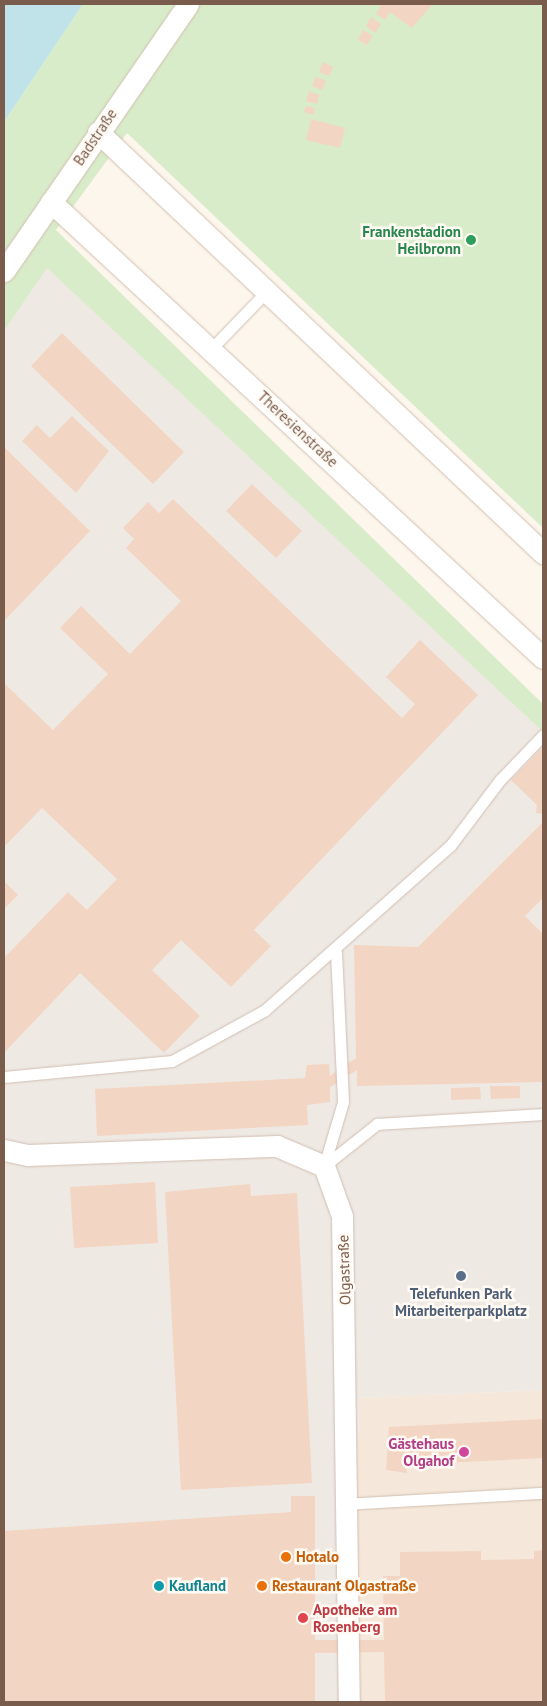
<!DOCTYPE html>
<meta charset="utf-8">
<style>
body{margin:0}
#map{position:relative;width:547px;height:1706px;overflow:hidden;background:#fdf6ec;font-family:"PT Sans",sans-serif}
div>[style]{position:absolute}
.residential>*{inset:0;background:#f5e8da}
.industrial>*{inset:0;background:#efe9e4}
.green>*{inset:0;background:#d8ecc9}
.water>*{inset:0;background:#bfe3e8}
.building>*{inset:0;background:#f3d5c3}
.roads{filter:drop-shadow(0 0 1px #d1beb0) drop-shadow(0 0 1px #d1beb0)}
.service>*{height:11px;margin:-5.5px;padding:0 5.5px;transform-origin:5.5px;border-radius:5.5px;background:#fff}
.minor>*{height:21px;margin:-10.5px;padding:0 10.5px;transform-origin:10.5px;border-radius:10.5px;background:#fff}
.dots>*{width:14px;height:14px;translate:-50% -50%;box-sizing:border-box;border:2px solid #fffaf3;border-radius:50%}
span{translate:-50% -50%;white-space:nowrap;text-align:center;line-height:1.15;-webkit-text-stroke:5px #fffaf3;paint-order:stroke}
.street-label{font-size:15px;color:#7a5c4d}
.leisure-label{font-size:15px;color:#27864d;font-weight:700}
.right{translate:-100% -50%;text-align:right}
.service-label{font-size:15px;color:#4e5e75;font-weight:700}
.hotel-label{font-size:15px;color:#b23c85;font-weight:700}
.food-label{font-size:15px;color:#c56008;font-weight:700}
.left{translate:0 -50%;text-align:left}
.culture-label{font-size:15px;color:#0d838f;font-weight:700}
.health-label{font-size:15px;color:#be3a42;font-weight:700}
.frame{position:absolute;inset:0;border:5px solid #7a5c4d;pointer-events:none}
</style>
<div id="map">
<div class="residential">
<i style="clip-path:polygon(543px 1390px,543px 1702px,353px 1702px,359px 1398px)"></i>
</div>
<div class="industrial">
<i style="clip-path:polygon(47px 267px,543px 732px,543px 1390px,359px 1398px,353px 1702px,4px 1702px,4px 331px)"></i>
</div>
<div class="green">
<i style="clip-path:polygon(83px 4px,543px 4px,543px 528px,127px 133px,56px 230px,543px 704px,543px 732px,47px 268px,4px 331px,4px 122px)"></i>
</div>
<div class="water">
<i style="clip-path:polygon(4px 4px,83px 4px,4px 122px)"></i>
</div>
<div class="building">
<i style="clip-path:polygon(376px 4px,433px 4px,412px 28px,390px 12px,385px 20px,376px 14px,381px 6px)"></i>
<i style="clip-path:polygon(371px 17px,381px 24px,375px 33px,366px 26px)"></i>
<i style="clip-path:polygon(363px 30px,373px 36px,367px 45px,358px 40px)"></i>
<i style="clip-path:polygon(323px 62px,333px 67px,329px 76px,319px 72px)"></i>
<i style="clip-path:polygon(316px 77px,326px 81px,322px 90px,312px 86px)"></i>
<i style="clip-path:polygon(309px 91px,319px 95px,317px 104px,306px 101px)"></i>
<i style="clip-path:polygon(306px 106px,315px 108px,313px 115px,304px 112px)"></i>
<i style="clip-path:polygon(311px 119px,345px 128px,340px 148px,306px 140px)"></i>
<i style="clip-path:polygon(62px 333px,184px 452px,153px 484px,31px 366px)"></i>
<i style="clip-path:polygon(72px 416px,109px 451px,76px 493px,22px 441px,37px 425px,50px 438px)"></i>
<i style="clip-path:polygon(4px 447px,90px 531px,4px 621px)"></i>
<i style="clip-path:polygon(252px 484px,302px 531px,276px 558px,226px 511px)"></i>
<i style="clip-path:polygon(173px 499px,402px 718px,415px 704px,386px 677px,420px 640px,478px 695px,254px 930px,271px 946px,231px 987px,181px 940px,152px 970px,200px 1016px,164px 1053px,80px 973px,4px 1053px,4px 958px,68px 892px,87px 910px,117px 879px,42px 808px,4px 847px,4px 683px,53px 730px,108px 674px,60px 628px,81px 606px,130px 654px,181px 601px,126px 548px,134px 539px,123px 528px,148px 502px,159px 513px)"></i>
<i style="clip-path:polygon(543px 747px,543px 814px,536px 813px,537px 805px,511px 780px)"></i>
<i style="clip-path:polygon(543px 822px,543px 898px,525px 916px,543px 934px,543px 1082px,357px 1086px,357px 1070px,330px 1087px,330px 1102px,307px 1105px,308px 1125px,97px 1136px,95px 1089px,305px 1078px,307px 1065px,329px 1064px,330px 1076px,356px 1058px,354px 945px,418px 947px)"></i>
<i style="clip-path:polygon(4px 881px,18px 895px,4px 909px)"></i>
<i style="clip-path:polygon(490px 1086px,520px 1086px,520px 1098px,491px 1099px)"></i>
<i style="clip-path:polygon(480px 1087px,481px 1099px,451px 1100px,451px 1088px)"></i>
<i style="clip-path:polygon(155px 1182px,158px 1243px,74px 1248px,70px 1187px)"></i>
<i style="clip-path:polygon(250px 1184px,251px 1196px,297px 1193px,312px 1483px,181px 1490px,165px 1192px)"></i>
<i style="clip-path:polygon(543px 1419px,543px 1458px,406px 1465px,407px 1473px,386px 1470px,389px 1427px)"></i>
<i style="clip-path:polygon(291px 1496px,315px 1496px,315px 1640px,384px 1640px,383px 1576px,400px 1576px,400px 1552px,481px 1551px,481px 1560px,534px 1559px,534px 1551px,543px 1550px,543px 1702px,385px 1702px,384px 1652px,315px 1653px,315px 1702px,4px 1702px,4px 1531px,291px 1512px)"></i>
</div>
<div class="roads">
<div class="service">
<i style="left:212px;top:348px;width:79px;rotate:-46deg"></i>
<i style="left:336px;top:952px;width:150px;rotate:87.3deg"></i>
<i style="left:343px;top:1102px;width:67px;rotate:106.5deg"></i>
<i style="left:324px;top:1166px;width:68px;rotate:-38.4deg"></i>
<i style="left:377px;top:1124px;width:166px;rotate:-3.4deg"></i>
<i style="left:4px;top:1077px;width:169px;rotate:-5.4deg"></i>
<i style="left:172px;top:1061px;width:106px;rotate:-28.7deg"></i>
<i style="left:265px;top:1010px;width:247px;rotate:-41.6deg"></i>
<i style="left:450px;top:846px;width:83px;rotate:-52.9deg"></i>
<i style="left:500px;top:780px;width:62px;rotate:-46.3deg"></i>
<i style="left:344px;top:1504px;width:199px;rotate:-3.2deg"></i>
</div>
<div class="minor">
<i style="left:98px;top:132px;width:613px;rotate:43.41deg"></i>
<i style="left:51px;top:202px;width:671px;rotate:42.83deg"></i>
<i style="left:4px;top:271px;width:324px;rotate:-55.4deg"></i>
<i style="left:4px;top:1150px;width:25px;rotate:12deg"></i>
<i style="left:28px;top:1155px;width:249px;rotate:-2.1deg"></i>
<i style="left:277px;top:1146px;width:51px;rotate:23.1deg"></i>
<i style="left:324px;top:1166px;width:53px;rotate:70.2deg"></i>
<i style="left:342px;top:1216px;width:486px;rotate:89.2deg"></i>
</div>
</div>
<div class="dots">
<i style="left:471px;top:240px;background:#2e9e5b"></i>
<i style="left:461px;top:1276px;background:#5c6f8a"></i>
<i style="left:464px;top:1452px;background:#d1479c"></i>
<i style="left:286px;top:1557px;background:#e8710a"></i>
<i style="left:159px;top:1586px;background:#0f9aa8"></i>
<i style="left:262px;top:1586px;background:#e8710a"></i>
<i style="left:303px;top:1618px;background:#e0444e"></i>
</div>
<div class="street-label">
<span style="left:95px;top:137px;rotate:-56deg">Badstraße</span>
<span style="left:298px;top:429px;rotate:43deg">Theresienstraße</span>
<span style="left:344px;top:1270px;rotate:-92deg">Olgastraße</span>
</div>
<div class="leisure-label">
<span class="right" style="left:461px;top:240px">Frankenstadion<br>Heilbronn</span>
</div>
<div class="service-label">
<span style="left:461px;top:1302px">Telefunken Park<br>Mitarbeiterparkplatz</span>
</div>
<div class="hotel-label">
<span class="right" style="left:454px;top:1452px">Gästehaus<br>Olgahof</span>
</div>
<div class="food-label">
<span class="left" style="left:296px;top:1557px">Hotalo</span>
<span class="left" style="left:272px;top:1586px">Restaurant Olgastraße</span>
</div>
<div class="culture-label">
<span class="left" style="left:169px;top:1586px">Kaufland</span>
</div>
<div class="health-label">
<span class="left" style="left:313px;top:1618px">Apotheke am<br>Rosenberg</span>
</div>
<div class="frame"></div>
</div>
